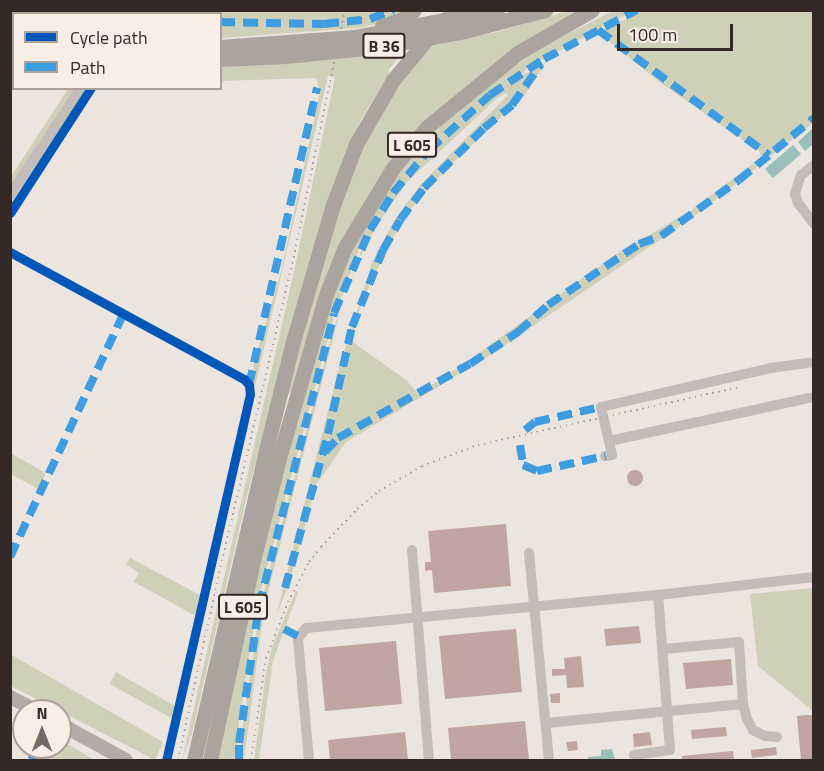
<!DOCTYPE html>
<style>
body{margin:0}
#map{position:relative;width:824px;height:771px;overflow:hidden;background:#ebe4df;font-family:"Titillium Web",sans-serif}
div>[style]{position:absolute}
.green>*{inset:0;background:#cfd0b8}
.water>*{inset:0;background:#9abfba}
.building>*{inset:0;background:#c0a5a0}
.round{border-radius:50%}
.minor>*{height:10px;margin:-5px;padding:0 5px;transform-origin:5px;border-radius:5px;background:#c4bcb8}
.major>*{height:14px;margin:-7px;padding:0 7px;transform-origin:7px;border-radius:7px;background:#b3aba7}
.highway>*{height:15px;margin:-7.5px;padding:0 7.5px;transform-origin:7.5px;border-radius:7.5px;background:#aaa39e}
.rail>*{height:2px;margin-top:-1px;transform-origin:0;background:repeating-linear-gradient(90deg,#aca6a3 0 1.5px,transparent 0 6px)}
.highway-bridge>*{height:15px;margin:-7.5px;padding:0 7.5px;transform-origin:7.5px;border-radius:7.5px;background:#aaa39e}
.quiet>*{height:8px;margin-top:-4px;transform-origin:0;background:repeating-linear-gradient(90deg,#3e9ce0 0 15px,transparent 0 23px)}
.cycleway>*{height:9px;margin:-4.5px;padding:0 4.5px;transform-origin:4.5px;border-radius:4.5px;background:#0057b8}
span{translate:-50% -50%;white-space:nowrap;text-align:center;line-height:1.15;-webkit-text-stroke:6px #f9eee5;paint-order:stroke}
.shield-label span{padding:2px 4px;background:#f9eee5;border:2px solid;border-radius:4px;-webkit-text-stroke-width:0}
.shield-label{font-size:16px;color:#352927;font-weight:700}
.frame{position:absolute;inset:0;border:12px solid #352927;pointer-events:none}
.legend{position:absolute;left:12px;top:12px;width:210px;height:78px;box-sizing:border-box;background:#f9eee5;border:2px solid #ab9f99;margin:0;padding:8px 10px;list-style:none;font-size:18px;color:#352927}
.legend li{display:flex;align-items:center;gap:12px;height:30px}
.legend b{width:30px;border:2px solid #ab9f99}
.north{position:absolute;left:12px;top:699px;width:60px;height:60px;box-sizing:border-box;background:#f9eee5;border:2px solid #ab9f99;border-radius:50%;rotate:0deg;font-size:16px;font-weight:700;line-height:24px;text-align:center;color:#352927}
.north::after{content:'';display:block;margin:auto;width:21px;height:27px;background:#756a67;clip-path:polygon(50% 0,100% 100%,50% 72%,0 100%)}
.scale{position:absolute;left:617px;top:24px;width:116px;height:27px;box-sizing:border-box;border:3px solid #352927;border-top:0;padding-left:8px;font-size:18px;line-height:21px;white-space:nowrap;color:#352927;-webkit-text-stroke:4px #f9eee5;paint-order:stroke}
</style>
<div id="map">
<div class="green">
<i style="clip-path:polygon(146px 10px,393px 11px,371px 20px,395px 11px,409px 11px,379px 24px,358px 28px,221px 38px,220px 14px,144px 14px)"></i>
<i style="clip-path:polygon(11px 11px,119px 11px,117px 14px,14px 14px,13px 36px,11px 36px)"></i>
<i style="clip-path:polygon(567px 11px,583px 11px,518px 47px,380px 180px,291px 394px,288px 392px,295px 361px,347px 178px,381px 106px,429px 45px,497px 32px)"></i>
<i style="clip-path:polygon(613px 11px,633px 11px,527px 68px,520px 77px,551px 59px,544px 65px,524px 96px,445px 170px,410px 210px,389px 245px,362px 302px,350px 340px,406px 380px,418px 394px,465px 363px,615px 255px,690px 211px,762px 157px,759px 151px,658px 81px,598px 32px,644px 11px,813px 11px,813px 123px,692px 218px,489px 356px,346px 442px,316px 485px,288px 587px,276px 616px,338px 371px,372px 263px,395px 219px,421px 184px,508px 95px,506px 93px,496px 99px,406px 183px,376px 227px,360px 257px,340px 311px,269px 588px,261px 631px,244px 760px,240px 760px,241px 737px,261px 602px,333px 331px,362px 249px,360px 247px,333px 320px,258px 601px,239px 720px,237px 760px,214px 760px,279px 484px,328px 306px,353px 245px,390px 185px,421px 147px,460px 106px,497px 77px,540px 48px)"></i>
<i style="clip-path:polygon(403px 51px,388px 71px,390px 72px,360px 121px,329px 197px,249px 487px,192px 733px,182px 760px,293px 276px,335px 77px,328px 76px,227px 505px,251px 394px,254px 361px,281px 272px,320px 93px,317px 79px,312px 78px,221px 81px,221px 67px,317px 61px)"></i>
<i style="clip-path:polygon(68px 89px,75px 89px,11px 186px,10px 178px)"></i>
<i style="clip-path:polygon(87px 89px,89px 89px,87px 93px,11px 209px,11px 203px)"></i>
<i style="clip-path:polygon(10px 453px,46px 473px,38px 489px,11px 474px)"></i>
<i style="clip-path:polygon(130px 558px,200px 595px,196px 616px,134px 582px,139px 573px,126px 564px)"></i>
<i style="clip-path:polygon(813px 588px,814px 588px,813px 711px,758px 666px,750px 594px)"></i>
<i style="clip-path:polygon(296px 591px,298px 592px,273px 661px,259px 760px,254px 760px,266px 673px,272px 647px)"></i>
<i style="clip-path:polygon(10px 654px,163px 742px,155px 760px,11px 686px)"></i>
<i style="clip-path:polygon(116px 672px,175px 706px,173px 719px,110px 684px)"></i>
<i style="clip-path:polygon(60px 739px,94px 760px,36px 760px,44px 747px,60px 747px)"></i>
</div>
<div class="water">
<i style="clip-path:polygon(813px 128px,813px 144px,805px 151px,798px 142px)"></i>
<i style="clip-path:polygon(793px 145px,801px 154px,773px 178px,765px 169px)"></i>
<i style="clip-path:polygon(612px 749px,615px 760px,588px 760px,588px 757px,601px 756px,601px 750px)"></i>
</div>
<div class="building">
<i class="round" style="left:627px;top:470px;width:16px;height:16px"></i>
<i style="clip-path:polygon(506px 524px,511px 586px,434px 593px,432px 570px,425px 571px,425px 562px,431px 562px,428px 531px)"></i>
<i style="clip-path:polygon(639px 626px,641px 643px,606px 646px,604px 629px)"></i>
<i style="clip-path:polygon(516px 629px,522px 692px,445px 699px,439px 636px)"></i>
<i style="clip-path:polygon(396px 641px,402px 704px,325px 711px,319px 648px)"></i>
<i style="clip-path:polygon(581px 656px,584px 687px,567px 688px,566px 675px,552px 676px,552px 669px,565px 669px,564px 658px)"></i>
<i style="clip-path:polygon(731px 659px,733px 685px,686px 689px,683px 663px)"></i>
<i style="clip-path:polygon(560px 693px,560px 703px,551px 703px,550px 694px)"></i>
<i style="clip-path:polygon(806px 715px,813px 715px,813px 760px,801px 760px,797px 716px)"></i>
<i style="clip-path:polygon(525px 721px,529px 760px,451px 760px,448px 728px)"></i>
<i style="clip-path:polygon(726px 727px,727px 736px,692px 739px,691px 730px)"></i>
<i style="clip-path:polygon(405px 732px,408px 760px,330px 760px,328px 740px)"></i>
<i style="clip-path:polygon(650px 732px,652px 745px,634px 747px,633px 734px)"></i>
<i style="clip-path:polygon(577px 741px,578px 750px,568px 751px,566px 742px)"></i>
<i style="clip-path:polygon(776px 747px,777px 755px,752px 758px,751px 750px)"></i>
<i style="clip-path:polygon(733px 751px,734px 759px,682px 760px,682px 756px)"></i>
</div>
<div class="minor">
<i style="left:131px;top:14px;width:4px;rotate:-63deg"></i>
<i style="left:814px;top:165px;width:16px;rotate:142deg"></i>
<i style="left:801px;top:175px;width:20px;rotate:108deg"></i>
<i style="left:795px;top:194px;width:9px;rotate:72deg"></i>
<i style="left:798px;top:203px;width:26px;rotate:53deg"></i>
<i style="left:10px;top:195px;width:128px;rotate:-56.4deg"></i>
<i style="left:609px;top:441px;width:210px;rotate:-12.1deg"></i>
<i style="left:605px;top:456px;width:7px;rotate:-8deg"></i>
<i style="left:612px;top:455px;width:49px;rotate:-102.9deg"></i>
<i style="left:601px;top:407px;width:174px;rotate:-12.9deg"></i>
<i style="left:771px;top:368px;width:43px;rotate:-7.9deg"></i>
<i style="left:412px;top:550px;width:211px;rotate:85.4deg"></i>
<i style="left:529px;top:553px;width:208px;rotate:84.5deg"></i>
<i style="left:743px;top:704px;width:16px;rotate:75deg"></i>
<i style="left:747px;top:719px;width:13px;rotate:61deg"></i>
<i style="left:753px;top:730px;width:13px;rotate:27deg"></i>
<i style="left:765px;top:736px;width:12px;rotate:5deg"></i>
<i style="left:546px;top:723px;width:198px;rotate:-5.5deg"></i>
<i style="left:743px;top:704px;width:62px;rotate:-93.7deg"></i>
<i style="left:739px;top:642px;width:75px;rotate:174.7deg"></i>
<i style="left:634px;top:755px;width:36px;rotate:-8deg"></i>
<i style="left:670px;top:750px;width:155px;rotate:-94.4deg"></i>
<i style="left:309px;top:760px;width:122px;rotate:-95.2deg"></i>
<i style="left:298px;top:638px;width:13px;rotate:-51deg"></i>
<i style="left:306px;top:628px;width:354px;rotate:-5.4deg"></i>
<i style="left:658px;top:595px;width:157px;rotate:-6.6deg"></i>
</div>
<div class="major">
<i style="left:10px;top:697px;width:30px;rotate:27deg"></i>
<i style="left:60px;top:724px;width:75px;rotate:28.6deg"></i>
</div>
<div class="highway">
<i style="left:382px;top:26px;width:22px;rotate:-18deg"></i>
<i style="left:403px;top:19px;width:14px;rotate:-39deg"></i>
<i style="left:10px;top:43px;width:4px"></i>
<i style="left:220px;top:47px;width:134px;rotate:-4.3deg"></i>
<i style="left:354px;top:37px;width:146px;rotate:-10.7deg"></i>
<i style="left:10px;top:56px;width:4px;rotate:14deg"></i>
<i style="left:220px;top:59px;width:66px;rotate:-2.6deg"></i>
<i style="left:286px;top:56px;width:99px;rotate:-5.8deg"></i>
<i style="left:384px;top:46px;width:82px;rotate:-10.5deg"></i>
<i style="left:465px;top:31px;width:83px;rotate:-14.7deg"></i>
<i style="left:194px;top:760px;width:314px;rotate:-76.9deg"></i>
<i style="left:265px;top:454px;width:120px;rotate:-76deg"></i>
<i style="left:294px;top:338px;width:139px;rotate:-73.7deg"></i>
<i style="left:333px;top:205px;width:65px;rotate:-69.3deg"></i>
<i style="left:356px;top:144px;width:74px;rotate:-60deg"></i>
<i style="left:210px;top:760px;width:199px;rotate:-77.8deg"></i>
<i style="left:252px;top:565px;width:110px;rotate:-75.8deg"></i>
<i style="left:279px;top:458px;width:173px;rotate:-73.9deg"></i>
<i style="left:327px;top:292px;width:48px;rotate:-68.2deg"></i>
<i style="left:345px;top:247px;width:92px;rotate:-58.7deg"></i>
<i style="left:393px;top:168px;width:53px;rotate:-50.3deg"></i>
<i style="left:427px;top:127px;width:119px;rotate:-39.2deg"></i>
<i style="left:519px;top:52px;width:84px;rotate:-29.9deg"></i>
</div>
<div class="rail">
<i style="left:178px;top:760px;width:191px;rotate:-77.6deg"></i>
<i style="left:219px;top:573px;width:336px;rotate:-76.7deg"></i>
<i style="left:296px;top:246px;width:241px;rotate:-78.3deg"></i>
<i style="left:251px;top:760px;width:103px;rotate:-81.6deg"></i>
<i style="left:266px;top:658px;width:60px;rotate:-68.6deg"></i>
<i style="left:288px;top:602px;width:45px;rotate:-62.3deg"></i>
<i style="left:309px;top:562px;width:19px;rotate:-51deg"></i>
<i style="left:321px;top:547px;width:52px;rotate:-46.5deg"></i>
<i style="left:357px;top:509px;width:28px;rotate:-39deg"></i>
<i style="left:379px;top:491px;width:50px;rotate:-30.2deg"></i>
<i style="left:422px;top:466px;width:60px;rotate:-20.6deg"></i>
<i style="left:478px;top:445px;width:268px;rotate:-12.5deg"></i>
</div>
<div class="highway-bridge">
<i style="left:393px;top:80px;width:60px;rotate:-50.4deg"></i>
<i style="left:431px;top:34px;width:34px;rotate:-45deg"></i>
</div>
<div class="quiet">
<i style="left:168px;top:10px;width:7px;rotate:34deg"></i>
<i style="left:142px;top:14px;width:4px;rotate:-63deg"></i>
<i style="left:220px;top:22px;width:104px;rotate:1.1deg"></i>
<i style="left:324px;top:24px;width:46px;rotate:-6.2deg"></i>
<i style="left:370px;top:19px;width:25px;rotate:-21deg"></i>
<i style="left:598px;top:30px;width:212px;rotate:36.2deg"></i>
<i style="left:249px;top:385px;width:305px;rotate:-77.1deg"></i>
<i style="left:525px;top:430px;width:13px;rotate:-39deg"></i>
<i style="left:535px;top:422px;width:68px;rotate:-12.8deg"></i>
<i style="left:520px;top:445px;width:20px;rotate:81deg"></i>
<i style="left:523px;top:465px;width:15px;rotate:23deg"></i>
<i style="left:537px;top:471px;width:70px;rotate:-12.4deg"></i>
<i style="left:325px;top:452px;width:19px;rotate:-47deg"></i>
<i style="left:338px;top:438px;width:151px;rotate:-29.3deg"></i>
<i style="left:470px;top:364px;width:58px;rotate:-33.7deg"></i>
<i style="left:518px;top:332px;width:40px;rotate:-42deg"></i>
<i style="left:548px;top:305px;width:110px;rotate:-33.8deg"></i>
<i style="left:639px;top:244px;width:23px;rotate:-20deg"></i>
<i style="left:661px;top:236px;width:96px;rotate:-35.7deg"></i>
<i style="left:739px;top:180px;width:97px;rotate:-39.6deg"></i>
<i style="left:10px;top:557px;width:269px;rotate:-65deg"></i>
<i style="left:285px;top:588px;width:160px;rotate:-74.4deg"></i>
<i style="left:328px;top:434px;width:110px;rotate:-77.4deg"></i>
<i style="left:352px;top:327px;width:83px;rotate:-68.1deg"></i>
<i style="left:383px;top:250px;width:34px;rotate:-60deg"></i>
<i style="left:400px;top:220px;width:40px;rotate:-53deg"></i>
<i style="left:424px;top:188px;width:85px;rotate:-45deg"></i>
<i style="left:484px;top:128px;width:36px;rotate:-39deg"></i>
<i style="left:512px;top:105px;width:50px;rotate:-54.7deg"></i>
<i style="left:284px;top:629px;width:16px;rotate:27deg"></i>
<i style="left:31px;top:760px;width:15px;rotate:-58deg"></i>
<i style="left:239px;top:760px;width:17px;rotate:-90deg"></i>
<i style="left:239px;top:743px;width:138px;rotate:-81.7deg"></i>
<i style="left:259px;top:606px;width:302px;rotate:-75.6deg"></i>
<i style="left:334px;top:313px;width:90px;rotate:-66.6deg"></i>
<i style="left:370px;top:230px;width:44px;rotate:-58.1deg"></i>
<i style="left:393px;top:193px;width:56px;rotate:-50.1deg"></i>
<i style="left:429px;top:150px;width:82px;rotate:-42deg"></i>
<i style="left:490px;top:95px;width:65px;rotate:-33.7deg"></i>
<i style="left:544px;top:59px;width:105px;rotate:-27.8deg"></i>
</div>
<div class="cycleway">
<i style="left:10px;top:213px;width:149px;rotate:-57.1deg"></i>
<i style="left:10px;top:252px;width:266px;rotate:28.5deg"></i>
<i style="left:244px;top:379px;width:8px;rotate:50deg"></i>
<i style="left:249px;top:385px;width:9px;rotate:84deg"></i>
<i style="left:250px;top:394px;width:376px;rotate:102.9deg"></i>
</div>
<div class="shield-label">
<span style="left:384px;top:46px">B 36</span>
<span style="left:412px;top:145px">L 605</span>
<span style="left:243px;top:607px">L 605</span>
</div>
<div class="frame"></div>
<ul class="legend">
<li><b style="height:8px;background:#0057b8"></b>Cycle path</li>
<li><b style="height:8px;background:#3e9ce0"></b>Path</li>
</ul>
<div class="north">N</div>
<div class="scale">100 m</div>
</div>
